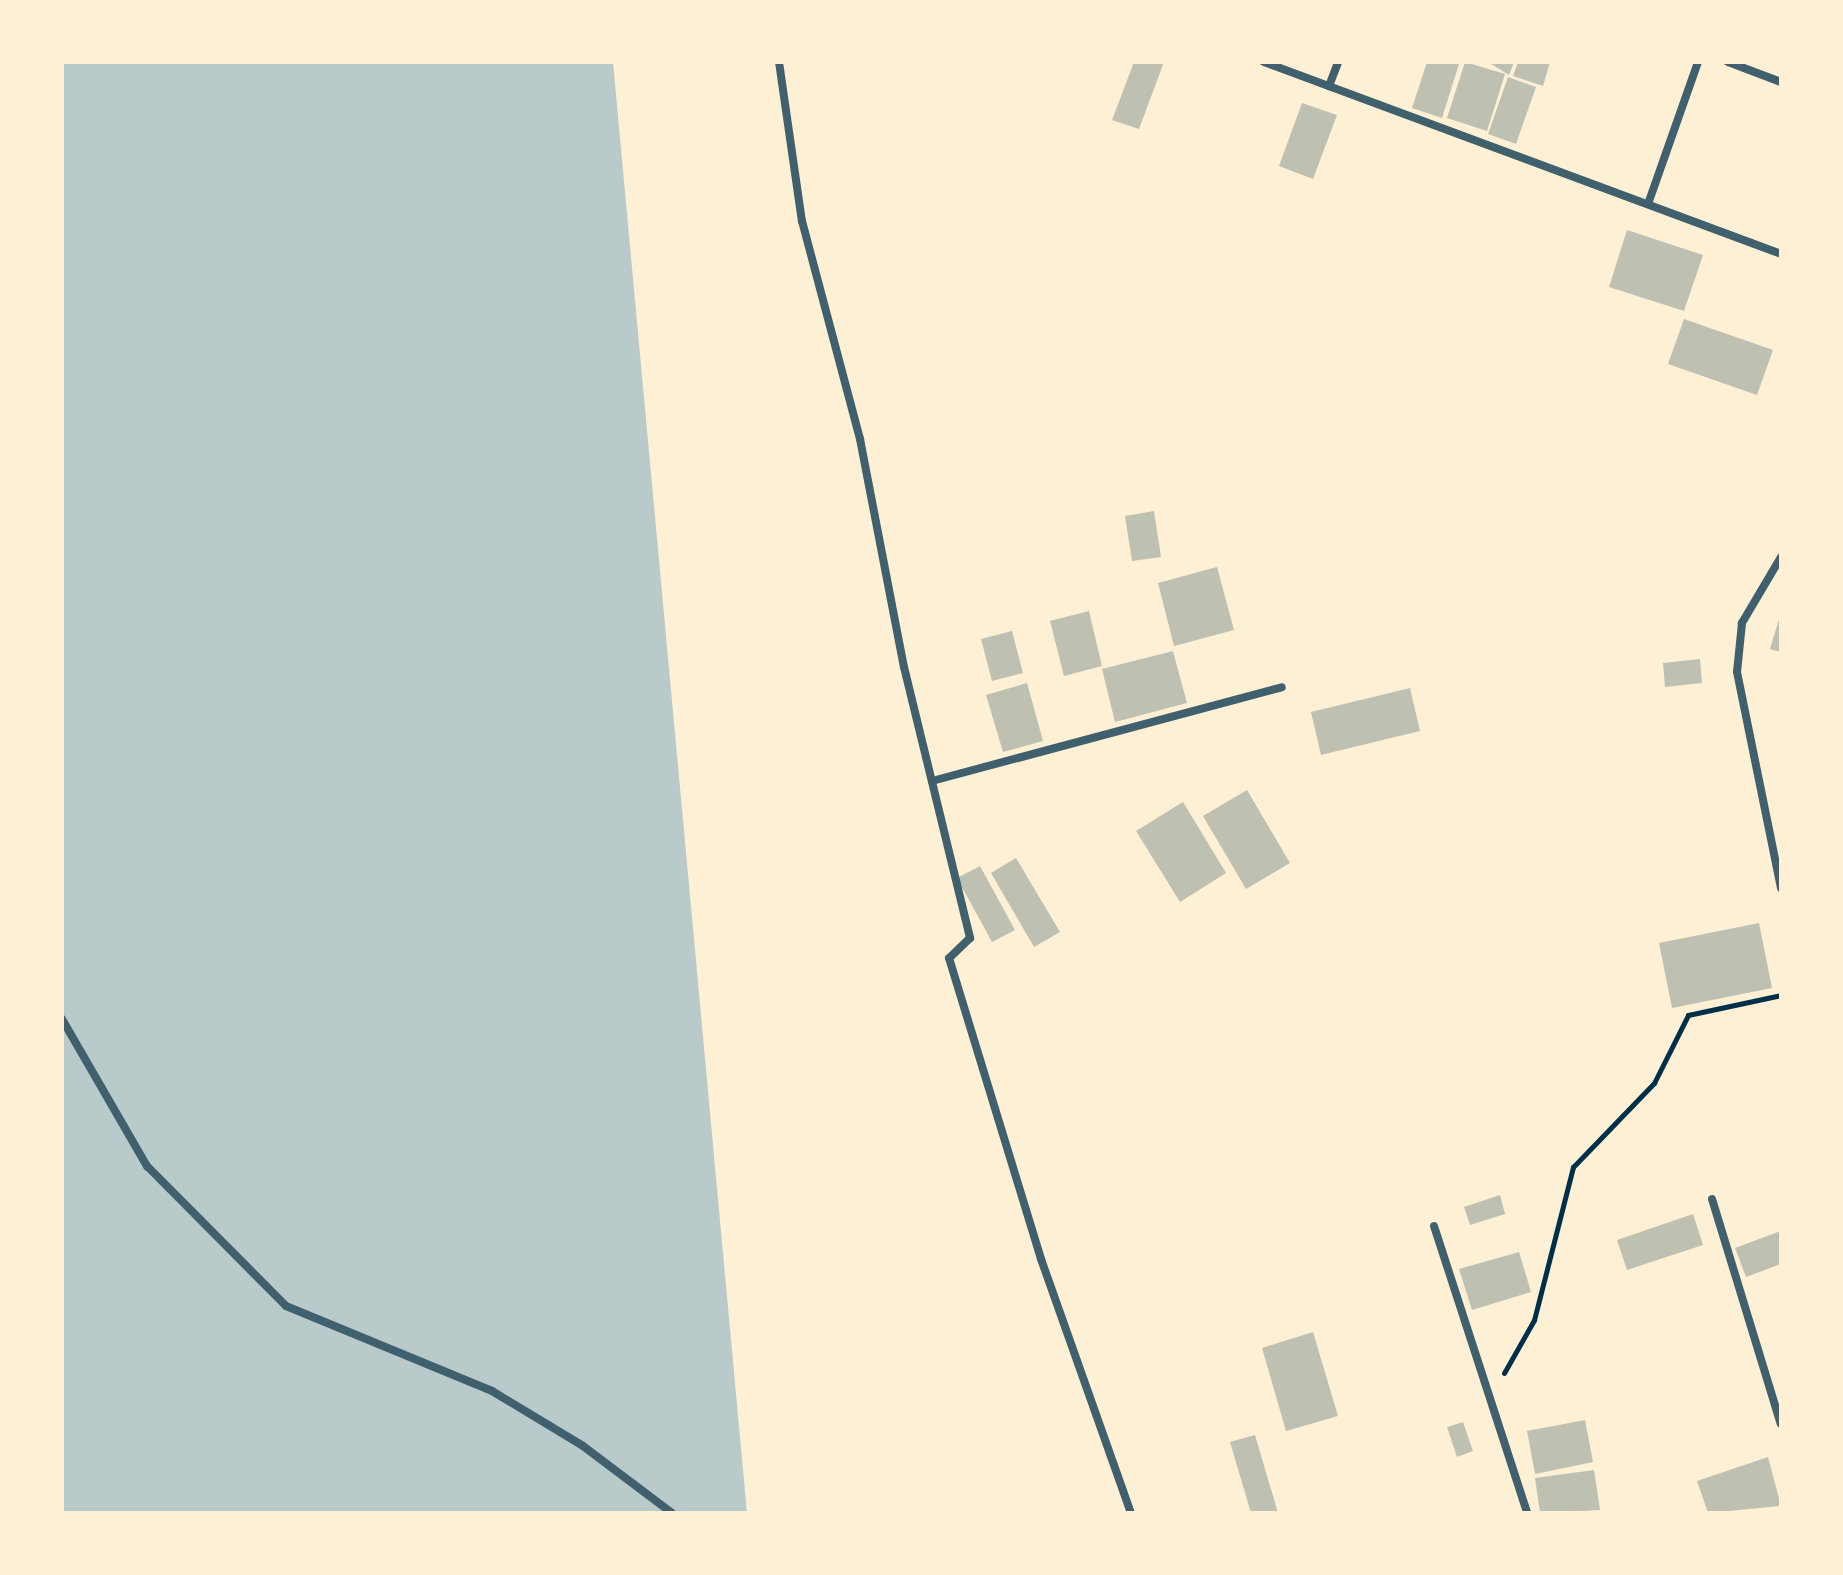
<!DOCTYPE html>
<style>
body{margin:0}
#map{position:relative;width:1843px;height:1575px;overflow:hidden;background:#fdf0d5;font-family:Jost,sans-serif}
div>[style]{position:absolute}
.green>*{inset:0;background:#b9caca}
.building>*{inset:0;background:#bec0b2}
.path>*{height:5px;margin:-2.5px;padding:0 2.5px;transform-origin:2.5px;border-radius:2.5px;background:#003049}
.minor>*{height:8px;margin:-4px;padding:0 4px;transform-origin:4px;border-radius:4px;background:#3f606c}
span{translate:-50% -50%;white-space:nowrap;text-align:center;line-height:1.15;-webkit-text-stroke:6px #fdf0d5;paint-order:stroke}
.frame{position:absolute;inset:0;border:64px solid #fdf0d5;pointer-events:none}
</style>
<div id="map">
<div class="green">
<i style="clip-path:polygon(62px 62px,613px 62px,747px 1513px,62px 1513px)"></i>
</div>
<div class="building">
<i style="clip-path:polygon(1134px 62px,1164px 62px,1139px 129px,1112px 120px)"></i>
<i style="clip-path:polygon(1427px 62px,1459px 64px,1442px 118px,1412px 108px)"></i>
<i style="clip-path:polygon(1465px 62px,1505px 74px,1487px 131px,1447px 118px)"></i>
<i style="clip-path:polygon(1488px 62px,1514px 62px,1509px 75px)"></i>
<i style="clip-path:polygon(1518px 62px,1550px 62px,1543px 86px,1513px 76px)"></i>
<i style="clip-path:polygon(1508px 77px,1536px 87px,1516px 144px,1488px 134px)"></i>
<i style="clip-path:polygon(1302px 103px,1337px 115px,1313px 179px,1279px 166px)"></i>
<i style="clip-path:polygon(1627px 230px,1703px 255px,1684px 311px,1609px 287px)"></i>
<i style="clip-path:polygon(1684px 319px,1773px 350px,1757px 395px,1668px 364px)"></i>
<i style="clip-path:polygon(1154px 511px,1161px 557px,1132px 561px,1125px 516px)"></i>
<i style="clip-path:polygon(1217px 567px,1234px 630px,1174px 646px,1158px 583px)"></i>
<i style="clip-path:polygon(1089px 611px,1102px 666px,1064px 676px,1050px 621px)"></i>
<i style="clip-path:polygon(1780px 616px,1781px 616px,1781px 652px,1770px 649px)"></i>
<i style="clip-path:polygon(1012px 631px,1023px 673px,992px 681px,981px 639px)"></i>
<i style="clip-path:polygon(1173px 651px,1187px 703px,1115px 722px,1102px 669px)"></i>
<i style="clip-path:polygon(1700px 659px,1702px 683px,1665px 687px,1663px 663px)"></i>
<i style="clip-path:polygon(1027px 683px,1043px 741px,1003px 752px,986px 695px)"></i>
<i style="clip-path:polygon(1410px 688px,1420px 731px,1321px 755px,1311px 712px)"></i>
<i style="clip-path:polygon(1247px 790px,1290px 863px,1246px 889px,1203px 816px)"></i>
<i style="clip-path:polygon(1183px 802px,1226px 873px,1180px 902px,1136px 831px)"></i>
<i style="clip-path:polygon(1016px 858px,1060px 932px,1034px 947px,991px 873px)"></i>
<i style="clip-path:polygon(980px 866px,1015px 930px,992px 942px,957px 878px)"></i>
<i style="clip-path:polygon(1759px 923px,1772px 988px,1672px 1008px,1659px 943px)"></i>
<i style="clip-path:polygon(1500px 1195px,1505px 1214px,1470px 1225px,1464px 1207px)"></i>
<i style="clip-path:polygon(1693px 1214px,1703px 1245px,1627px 1270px,1617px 1240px)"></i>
<i style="clip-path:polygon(1781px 1231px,1781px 1264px,1746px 1277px,1735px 1248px)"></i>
<i style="clip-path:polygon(1519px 1252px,1531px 1292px,1472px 1310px,1459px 1269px)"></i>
<i style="clip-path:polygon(1313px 1332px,1338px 1416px,1286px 1431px,1262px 1348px)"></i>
<i style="clip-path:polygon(1585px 1420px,1593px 1462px,1535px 1474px,1527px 1431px)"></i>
<i style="clip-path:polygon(1463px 1422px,1473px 1451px,1457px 1457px,1447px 1427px)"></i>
<i style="clip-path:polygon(1255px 1435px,1278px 1513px,1251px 1513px,1230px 1442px)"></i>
<i style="clip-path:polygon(1768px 1457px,1781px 1506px,1708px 1513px,1697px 1481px)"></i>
<i style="clip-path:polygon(1594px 1470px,1600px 1510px,1540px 1513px,1535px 1478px)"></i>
</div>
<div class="path">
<i style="left:1504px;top:1373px;width:61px;rotate:-60.5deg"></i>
<i style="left:1534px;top:1320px;width:158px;rotate:-75.7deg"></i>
<i style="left:1573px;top:1167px;width:117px;rotate:-46deg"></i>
<i style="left:1654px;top:1083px;width:76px;rotate:-63.4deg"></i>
<i style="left:1688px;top:1015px;width:95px;rotate:-12.1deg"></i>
</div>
<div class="minor">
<i style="left:779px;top:62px;width:161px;rotate:81.8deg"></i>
<i style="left:802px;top:221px;width:226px;rotate:75.1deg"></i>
<i style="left:860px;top:439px;width:232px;rotate:79.1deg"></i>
<i style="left:904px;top:667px;width:279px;rotate:76.3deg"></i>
<i style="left:970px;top:938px;width:29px;rotate:136deg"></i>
<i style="left:949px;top:958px;width:315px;rotate:73deg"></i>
<i style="left:1041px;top:1259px;width:269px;rotate:70.5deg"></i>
<i style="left:1264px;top:62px;width:552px;rotate:20.37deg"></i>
<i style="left:1728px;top:62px;width:57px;rotate:20.7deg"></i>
<i style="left:1329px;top:86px;width:26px;rotate:-69deg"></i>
<i style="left:1648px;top:204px;width:151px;rotate:-70.6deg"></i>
<i style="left:1781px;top:557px;width:77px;rotate:120.6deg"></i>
<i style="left:1742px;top:623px;width:49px;rotate:95.8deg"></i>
<i style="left:1737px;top:672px;width:221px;rotate:78.5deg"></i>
<i style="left:932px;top:781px;width:362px;rotate:-15deg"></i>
<i style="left:62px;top:1019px;width:170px;rotate:60deg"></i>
<i style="left:147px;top:1166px;width:197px;rotate:45.2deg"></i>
<i style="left:286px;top:1306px;width:223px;rotate:22.4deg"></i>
<i style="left:492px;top:1391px;width:106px;rotate:31.1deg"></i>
<i style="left:583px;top:1446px;width:111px;rotate:37deg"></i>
<i style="left:1712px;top:1199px;width:235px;rotate:73deg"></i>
<i style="left:1434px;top:1226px;width:302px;rotate:72deg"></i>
</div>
<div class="frame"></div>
</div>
